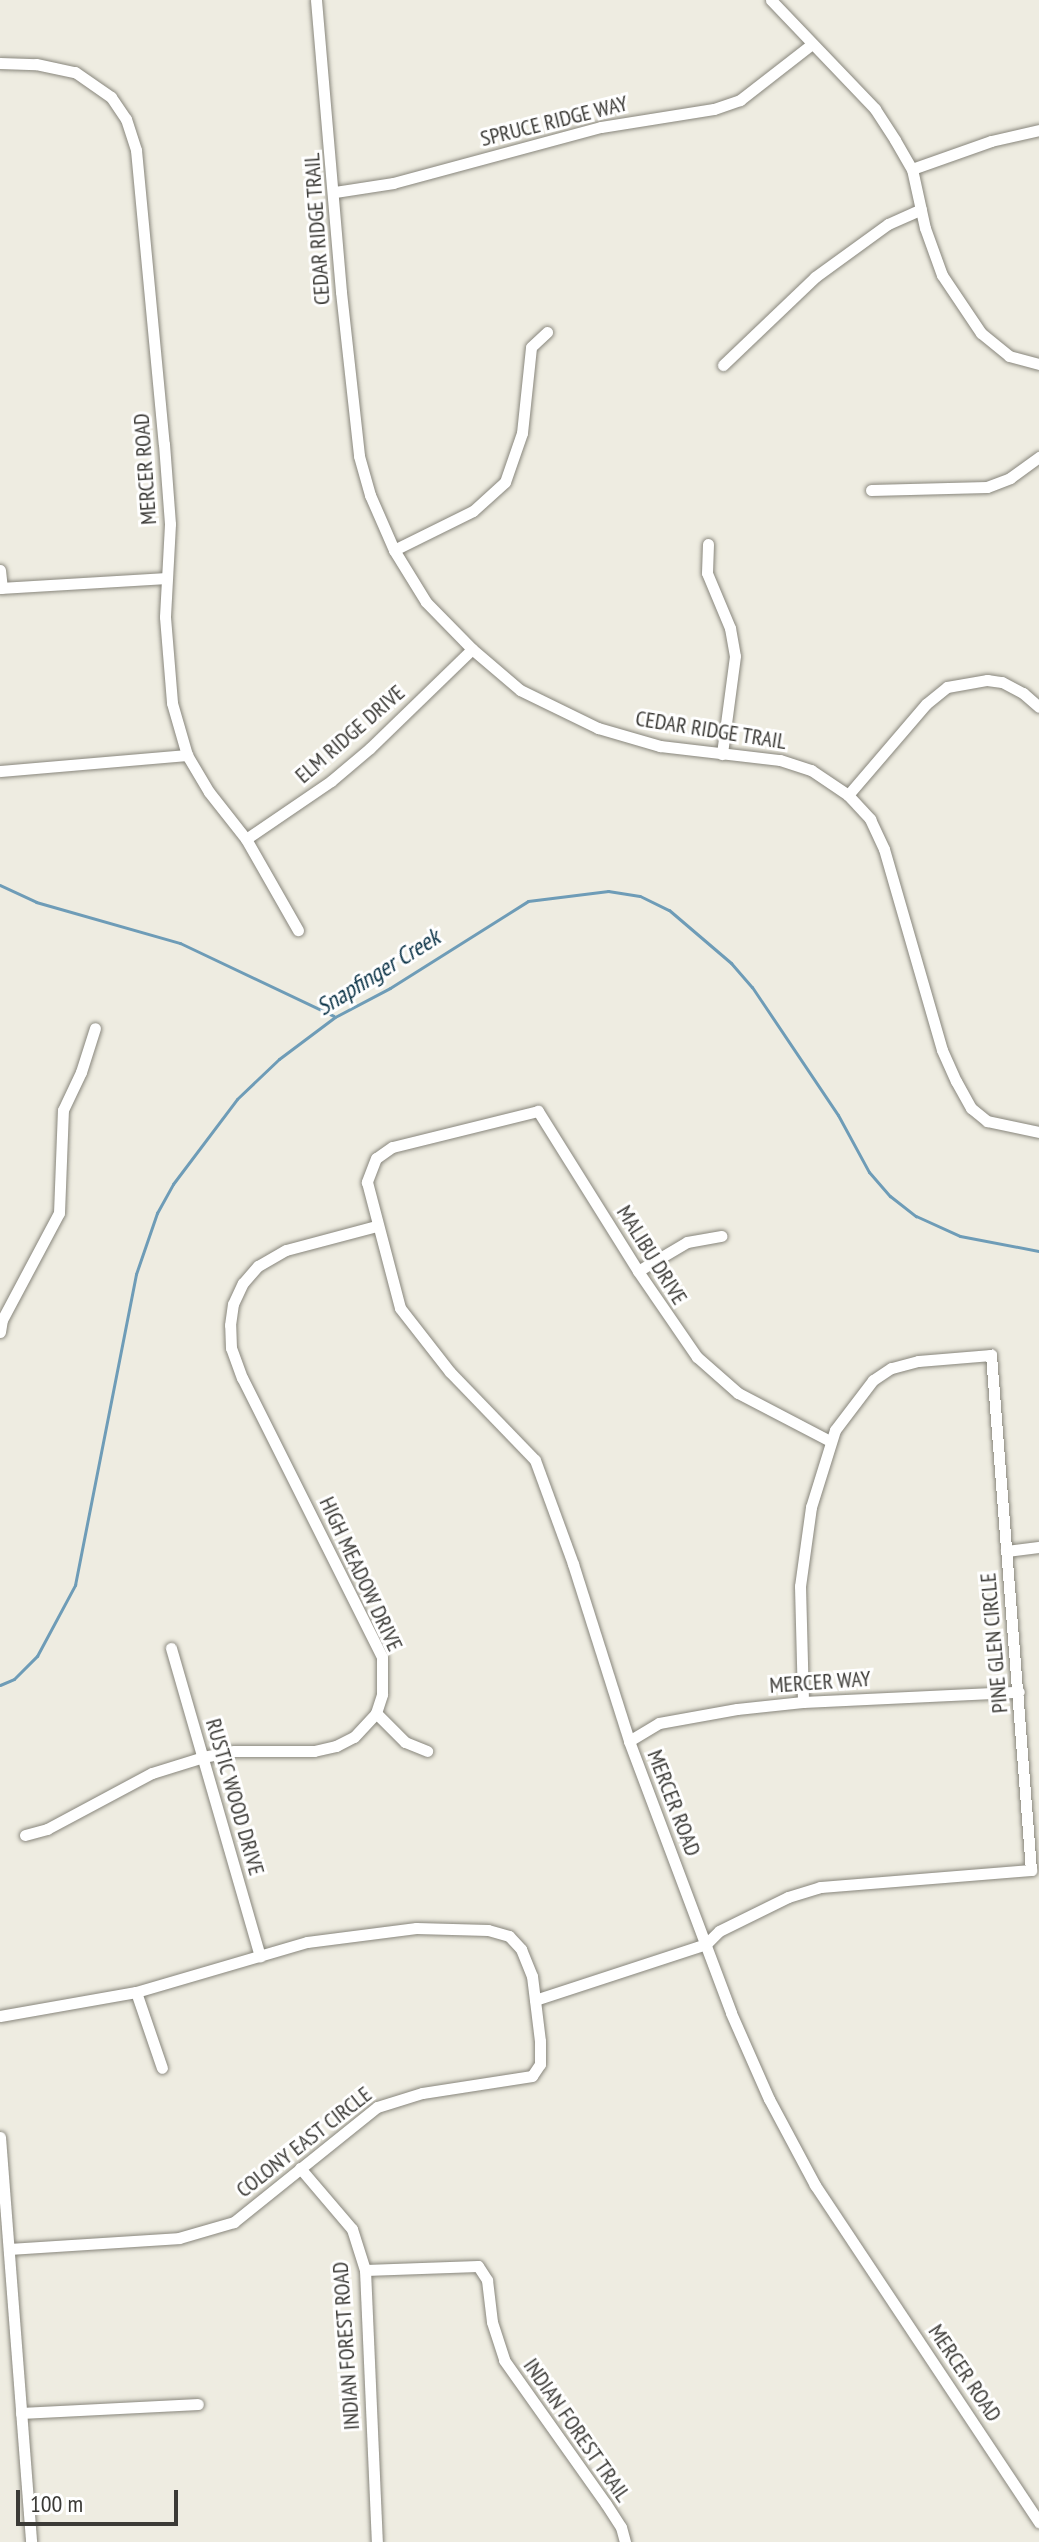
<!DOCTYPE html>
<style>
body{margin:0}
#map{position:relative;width:1039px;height:2542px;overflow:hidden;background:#eeece1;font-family:"PT Sans Narrow",sans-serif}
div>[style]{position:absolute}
.stream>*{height:3px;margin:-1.5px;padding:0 1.5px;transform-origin:1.5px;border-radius:1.5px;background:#6e9cb7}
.roads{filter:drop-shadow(0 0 2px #88867c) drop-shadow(0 0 2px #88867c)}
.minor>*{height:11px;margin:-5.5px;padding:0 5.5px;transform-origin:5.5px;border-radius:5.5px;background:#fff}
span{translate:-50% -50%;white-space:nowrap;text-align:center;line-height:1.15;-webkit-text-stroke:6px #fff;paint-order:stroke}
.street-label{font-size:22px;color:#3b3a36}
.water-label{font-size:24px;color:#0b3347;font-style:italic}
.scale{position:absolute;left:16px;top:2490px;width:162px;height:36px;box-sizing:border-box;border:4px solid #3b3a36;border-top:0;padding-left:10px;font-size:24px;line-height:28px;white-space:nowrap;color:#3b3a36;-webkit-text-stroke:6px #fff;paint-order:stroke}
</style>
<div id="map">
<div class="stream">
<i style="left:0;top:885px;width:40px;rotate:25deg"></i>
<i style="left:36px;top:902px;width:150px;rotate:15.9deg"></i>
<i style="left:180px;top:943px;width:170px;rotate:25.4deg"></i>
<i style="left:0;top:1685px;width:15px;rotate:-23deg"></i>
<i style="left:14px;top:1679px;width:33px;rotate:-45deg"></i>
<i style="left:37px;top:1656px;width:81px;rotate:-61.8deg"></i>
<i style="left:75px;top:1585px;width:317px;rotate:-78.9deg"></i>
<i style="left:136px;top:1274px;width:65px;rotate:-71deg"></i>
<i style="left:157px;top:1213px;width:33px;rotate:-61deg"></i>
<i style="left:173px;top:1184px;width:106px;rotate:-53deg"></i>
<i style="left:237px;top:1099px;width:58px;rotate:-43.6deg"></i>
<i style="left:279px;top:1059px;width:70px;rotate:-36.9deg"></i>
<i style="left:335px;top:1017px;width:62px;rotate:-27.8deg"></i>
<i style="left:390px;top:988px;width:163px;rotate:-32.2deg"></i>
<i style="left:528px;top:901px;width:81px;rotate:-7.1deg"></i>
<i style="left:608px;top:891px;width:32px;rotate:9deg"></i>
<i style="left:640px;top:896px;width:32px;rotate:26deg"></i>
<i style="left:669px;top:910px;width:82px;rotate:40.5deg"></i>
<i style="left:731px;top:963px;width:32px;rotate:49deg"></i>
<i style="left:752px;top:987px;width:154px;rotate:56.1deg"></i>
<i style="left:838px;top:1115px;width:65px;rotate:61.5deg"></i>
<i style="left:869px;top:1172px;width:32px;rotate:49deg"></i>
<i style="left:890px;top:1196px;width:33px;rotate:38deg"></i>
<i style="left:916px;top:1216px;width:48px;rotate:24.4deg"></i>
<i style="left:960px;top:1236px;width:80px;rotate:10.8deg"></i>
</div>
<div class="roads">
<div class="minor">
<i style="left:316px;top:0;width:293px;rotate:85.1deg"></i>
<i style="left:341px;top:292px;width:165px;rotate:83.7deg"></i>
<i style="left:359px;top:456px;width:41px;rotate:74.2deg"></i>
<i style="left:370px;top:495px;width:60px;rotate:66.4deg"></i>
<i style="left:394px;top:550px;width:61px;rotate:58.4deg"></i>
<i style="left:426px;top:602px;width:66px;rotate:45.6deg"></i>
<i style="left:472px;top:649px;width:63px;rotate:40.5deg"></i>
<i style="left:520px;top:690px;width:87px;rotate:26deg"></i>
<i style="left:598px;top:728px;width:65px;rotate:16.2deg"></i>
<i style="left:660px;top:746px;width:121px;rotate:6.7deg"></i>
<i style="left:780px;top:760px;width:33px;rotate:18deg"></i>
<i style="left:811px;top:770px;width:45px;rotate:34deg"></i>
<i style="left:848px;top:795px;width:33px;rotate:47deg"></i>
<i style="left:870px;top:819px;width:33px;rotate:65deg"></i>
<i style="left:884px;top:849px;width:209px;rotate:73.9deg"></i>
<i style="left:942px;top:1050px;width:34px;rotate:66deg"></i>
<i style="left:956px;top:1081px;width:31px;rotate:61deg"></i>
<i style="left:971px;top:1108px;width:21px;rotate:39deg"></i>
<i style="left:987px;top:1121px;width:53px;rotate:11.9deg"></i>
<i style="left:771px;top:0;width:151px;rotate:46.3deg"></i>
<i style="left:875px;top:109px;width:37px;rotate:57deg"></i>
<i style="left:895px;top:140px;width:34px;rotate:60deg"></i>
<i style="left:912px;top:169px;width:60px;rotate:77.6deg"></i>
<i style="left:925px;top:228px;width:50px;rotate:70.1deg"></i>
<i style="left:942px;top:275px;width:70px;rotate:56.1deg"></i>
<i style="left:981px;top:333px;width:36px;rotate:39deg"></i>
<i style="left:1009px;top:356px;width:31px;rotate:15deg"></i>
<i style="left:0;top:63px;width:36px;rotate:2deg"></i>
<i style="left:36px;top:64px;width:40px;rotate:12deg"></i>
<i style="left:75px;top:72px;width:44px;rotate:34.8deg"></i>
<i style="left:111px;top:97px;width:27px;rotate:56deg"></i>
<i style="left:126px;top:119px;width:33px;rotate:72deg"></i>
<i style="left:136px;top:150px;width:295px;rotate:84.6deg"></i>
<i style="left:164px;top:444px;width:80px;rotate:85.7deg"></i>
<i style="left:170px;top:524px;width:93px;rotate:93.1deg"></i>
<i style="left:165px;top:617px;width:86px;rotate:85.3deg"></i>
<i style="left:172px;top:703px;width:54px;rotate:73.9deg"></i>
<i style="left:187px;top:755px;width:43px;rotate:59.3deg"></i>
<i style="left:209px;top:792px;width:60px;rotate:51.8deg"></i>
<i style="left:246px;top:839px;width:105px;rotate:60.3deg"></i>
<i style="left:912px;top:169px;width:84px;rotate:-19.5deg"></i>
<i style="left:991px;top:141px;width:49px;rotate:-12.9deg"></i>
<i style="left:335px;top:192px;width:59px;rotate:-8.8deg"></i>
<i style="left:393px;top:183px;width:215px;rotate:-15.1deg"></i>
<i style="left:601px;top:127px;width:114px;rotate:-9.1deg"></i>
<i style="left:714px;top:109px;width:28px;rotate:-19deg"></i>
<i style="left:740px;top:100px;width:91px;rotate:-37.9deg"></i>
<i style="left:723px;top:365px;width:127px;rotate:-43.7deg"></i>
<i style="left:815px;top:277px;width:90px;rotate:-36deg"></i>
<i style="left:888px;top:224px;width:36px;rotate:-24deg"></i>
<i style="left:871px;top:490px;width:116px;rotate:-1.5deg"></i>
<i style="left:987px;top:487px;width:25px;rotate:-21deg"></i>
<i style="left:1010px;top:478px;width:36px;rotate:-36deg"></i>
<i style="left:708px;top:544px;width:29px;rotate:92deg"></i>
<i style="left:707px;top:573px;width:60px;rotate:67.3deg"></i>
<i style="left:730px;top:628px;width:28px;rotate:80deg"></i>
<i style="left:735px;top:656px;width:99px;rotate:97.6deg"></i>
<i style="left:394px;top:550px;width:88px;rotate:-26.3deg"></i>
<i style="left:473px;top:511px;width:43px;rotate:-42.2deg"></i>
<i style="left:505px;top:482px;width:52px;rotate:-70.9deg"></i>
<i style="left:522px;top:433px;width:86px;rotate:-84deg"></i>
<i style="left:531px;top:347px;width:22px;rotate:-43deg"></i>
<i style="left:0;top:570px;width:18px;rotate:84deg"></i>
<i style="left:0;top:588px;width:167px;rotate:-3.4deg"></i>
<i style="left:0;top:771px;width:188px;rotate:-4.9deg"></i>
<i style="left:848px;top:795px;width:120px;rotate:-49.4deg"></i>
<i style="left:926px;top:704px;width:27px;rotate:-39deg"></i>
<i style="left:947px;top:687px;width:41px;rotate:-9.9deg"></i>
<i style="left:987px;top:680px;width:15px;rotate:8deg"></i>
<i style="left:1002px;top:682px;width:24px;rotate:28deg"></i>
<i style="left:1023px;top:693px;width:21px;rotate:41deg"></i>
<i style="left:246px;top:839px;width:103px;rotate:-34.3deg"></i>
<i style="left:331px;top:781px;width:51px;rotate:-40.2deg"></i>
<i style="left:370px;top:748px;width:142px;rotate:-44.1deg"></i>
<i style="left:638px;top:1271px;width:57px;rotate:-30.6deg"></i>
<i style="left:687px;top:1242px;width:35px;rotate:-10deg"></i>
<i style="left:0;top:1332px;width:12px;rotate:-81deg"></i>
<i style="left:2px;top:1320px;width:121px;rotate:-62deg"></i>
<i style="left:59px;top:1213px;width:103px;rotate:-87.8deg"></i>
<i style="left:63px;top:1110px;width:42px;rotate:-64.7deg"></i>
<i style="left:81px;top:1072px;width:46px;rotate:-72.3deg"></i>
<i style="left:830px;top:1441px;width:104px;rotate:-152.4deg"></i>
<i style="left:738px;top:1393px;width:55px;rotate:-138.7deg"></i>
<i style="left:697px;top:1357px;width:104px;rotate:-124.5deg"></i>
<i style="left:638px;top:1271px;width:189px;rotate:-122deg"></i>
<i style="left:538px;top:1111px;width:150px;rotate:166.1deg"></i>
<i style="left:392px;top:1147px;width:19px;rotate:145deg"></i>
<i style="left:376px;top:1158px;width:26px;rotate:111deg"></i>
<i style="left:367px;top:1182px;width:130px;rotate:75.3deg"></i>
<i style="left:400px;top:1308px;width:81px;rotate:52deg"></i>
<i style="left:450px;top:1372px;width:122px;rotate:46deg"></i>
<i style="left:535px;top:1460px;width:111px;rotate:69.9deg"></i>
<i style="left:573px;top:1564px;width:186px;rotate:72.4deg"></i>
<i style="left:629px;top:1741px;width:290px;rotate:69.4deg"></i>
<i style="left:731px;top:2013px;width:94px;rotate:66.2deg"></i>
<i style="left:769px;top:2099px;width:98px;rotate:61.9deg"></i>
<i style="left:815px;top:2185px;width:405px;rotate:56.4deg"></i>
<i style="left:1006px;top:1551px;width:33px;rotate:-7deg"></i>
<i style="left:171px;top:1648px;width:321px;rotate:73.9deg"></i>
<i style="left:376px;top:1713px;width:41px;rotate:45deg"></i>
<i style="left:405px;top:1742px;width:24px;rotate:22deg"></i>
<i style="left:629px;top:1741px;width:35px;rotate:-31deg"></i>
<i style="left:659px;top:1723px;width:79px;rotate:-10.2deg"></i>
<i style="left:737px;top:1709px;width:66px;rotate:-6.1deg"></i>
<i style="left:803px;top:1702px;width:216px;rotate:-2.7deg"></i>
<i style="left:25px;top:1835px;width:23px;rotate:-15deg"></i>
<i style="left:47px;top:1829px;width:119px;rotate:-28.1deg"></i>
<i style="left:152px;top:1773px;width:53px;rotate:-17.4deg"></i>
<i style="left:203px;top:1757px;width:32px;rotate:-11deg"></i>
<i style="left:234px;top:1751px;width:80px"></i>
<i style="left:314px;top:1751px;width:23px;rotate:-13deg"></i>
<i style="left:336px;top:1746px;width:20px;rotate:-27deg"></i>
<i style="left:354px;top:1737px;width:33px;rotate:-47deg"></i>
<i style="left:376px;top:1713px;width:20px;rotate:-72deg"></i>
<i style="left:382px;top:1694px;width:37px;rotate:-90deg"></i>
<i style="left:382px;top:1657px;width:312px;rotate:-116.6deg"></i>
<i style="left:242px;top:1378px;width:32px;rotate:-110deg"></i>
<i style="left:231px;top:1348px;width:23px;rotate:-92deg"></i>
<i style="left:230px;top:1325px;width:21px;rotate:-82deg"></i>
<i style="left:233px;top:1304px;width:23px;rotate:-65deg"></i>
<i style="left:243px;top:1283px;width:23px;rotate:-49deg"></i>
<i style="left:258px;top:1266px;width:32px;rotate:-30deg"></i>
<i style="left:286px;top:1250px;width:93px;rotate:-14.9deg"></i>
<i style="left:136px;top:1992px;width:80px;rotate:71.1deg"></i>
<i style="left:535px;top:2000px;width:180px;rotate:-18.1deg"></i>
<i style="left:706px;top:1944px;width:18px;rotate:-45deg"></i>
<i style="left:719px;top:1931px;width:77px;rotate:-26.2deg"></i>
<i style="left:788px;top:1897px;width:34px;rotate:-17deg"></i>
<i style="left:820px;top:1887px;width:212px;rotate:-4.6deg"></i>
<i style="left:1031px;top:1870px;width:517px;rotate:-94.44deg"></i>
<i style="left:991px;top:1355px;width:73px;rotate:175.3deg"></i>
<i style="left:918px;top:1361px;width:28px;rotate:165deg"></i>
<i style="left:891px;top:1368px;width:22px;rotate:146deg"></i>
<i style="left:873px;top:1380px;width:63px;rotate:127.2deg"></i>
<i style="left:835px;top:1430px;width:81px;rotate:107.3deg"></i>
<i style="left:811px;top:1507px;width:80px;rotate:97.9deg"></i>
<i style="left:800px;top:1586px;width:116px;rotate:88.5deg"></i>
<i style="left:0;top:2016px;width:138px;rotate:-10deg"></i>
<i style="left:136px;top:1992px;width:178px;rotate:-16.3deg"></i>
<i style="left:307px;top:1942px;width:110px;rotate:-7.3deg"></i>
<i style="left:416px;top:1928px;width:72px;rotate:1.6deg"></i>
<i style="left:488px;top:1930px;width:22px;rotate:16deg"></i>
<i style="left:509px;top:1936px;width:18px;rotate:47deg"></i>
<i style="left:521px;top:1949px;width:29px;rotate:68deg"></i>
<i style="left:532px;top:1976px;width:65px;rotate:83deg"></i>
<i style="left:540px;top:2041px;width:23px;rotate:90deg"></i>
<i style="left:540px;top:2064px;width:14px;rotate:124deg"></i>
<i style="left:532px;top:2076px;width:111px;rotate:171.2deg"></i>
<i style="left:422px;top:2093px;width:47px;rotate:162.7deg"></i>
<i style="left:377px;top:2107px;width:184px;rotate:141.2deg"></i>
<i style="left:234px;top:2222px;width:57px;rotate:163.8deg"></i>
<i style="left:179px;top:2238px;width:169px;rotate:176.3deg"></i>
<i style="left:0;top:2137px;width:406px;rotate:85.6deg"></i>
<i style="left:300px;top:2168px;width:80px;rotate:49.6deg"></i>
<i style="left:352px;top:2229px;width:43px;rotate:72.4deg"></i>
<i style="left:365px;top:2270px;width:272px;rotate:87.5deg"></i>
<i style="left:365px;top:2270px;width:113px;rotate:-2deg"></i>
<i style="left:478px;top:2266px;width:17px;rotate:57deg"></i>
<i style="left:487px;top:2280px;width:42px;rotate:83.2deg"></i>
<i style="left:492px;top:2322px;width:40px;rotate:72deg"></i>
<i style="left:504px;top:2360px;width:176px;rotate:54.7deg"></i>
<i style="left:606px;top:2504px;width:27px;rotate:57deg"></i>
<i style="left:621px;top:2527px;width:16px;rotate:75deg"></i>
<i style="left:21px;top:2413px;width:177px;rotate:-2.9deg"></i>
</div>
</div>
<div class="street-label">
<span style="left:554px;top:121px;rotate:-14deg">SPRUCE RIDGE WAY</span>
<span style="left:317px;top:229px;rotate:-94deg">CEDAR RIDGE TRAIL</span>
<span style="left:145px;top:469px;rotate:-94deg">MERCER ROAD</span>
<span style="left:711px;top:730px;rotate:9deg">CEDAR RIDGE TRAIL</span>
<span style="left:350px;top:734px;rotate:-41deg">ELM RIDGE DRIVE</span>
<span style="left:652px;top:1255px;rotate:58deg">MALIBU DRIVE</span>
<span style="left:361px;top:1574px;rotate:65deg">HIGH MEADOW DRIVE</span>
<span style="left:994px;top:1643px;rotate:-95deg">PINE GLEN CIRCLE</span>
<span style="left:820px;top:1682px;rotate:-4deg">MERCER WAY</span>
<span style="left:235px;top:1797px;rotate:74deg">RUSTIC WOOD DRIVE</span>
<span style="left:674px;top:1803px;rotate:69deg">MERCER ROAD</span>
<span style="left:304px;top:2142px;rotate:-38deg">COLONY EAST CIRCLE</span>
<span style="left:346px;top:2346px;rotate:-94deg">INDIAN FOREST ROAD</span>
<span style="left:965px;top:2373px;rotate:56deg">MERCER ROAD</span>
<span style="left:577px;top:2430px;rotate:55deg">INDIAN FOREST TRAIL</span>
</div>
<div class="water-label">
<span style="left:378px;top:972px;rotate:-32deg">Snapfinger Creek</span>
</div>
<div class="scale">100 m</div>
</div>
